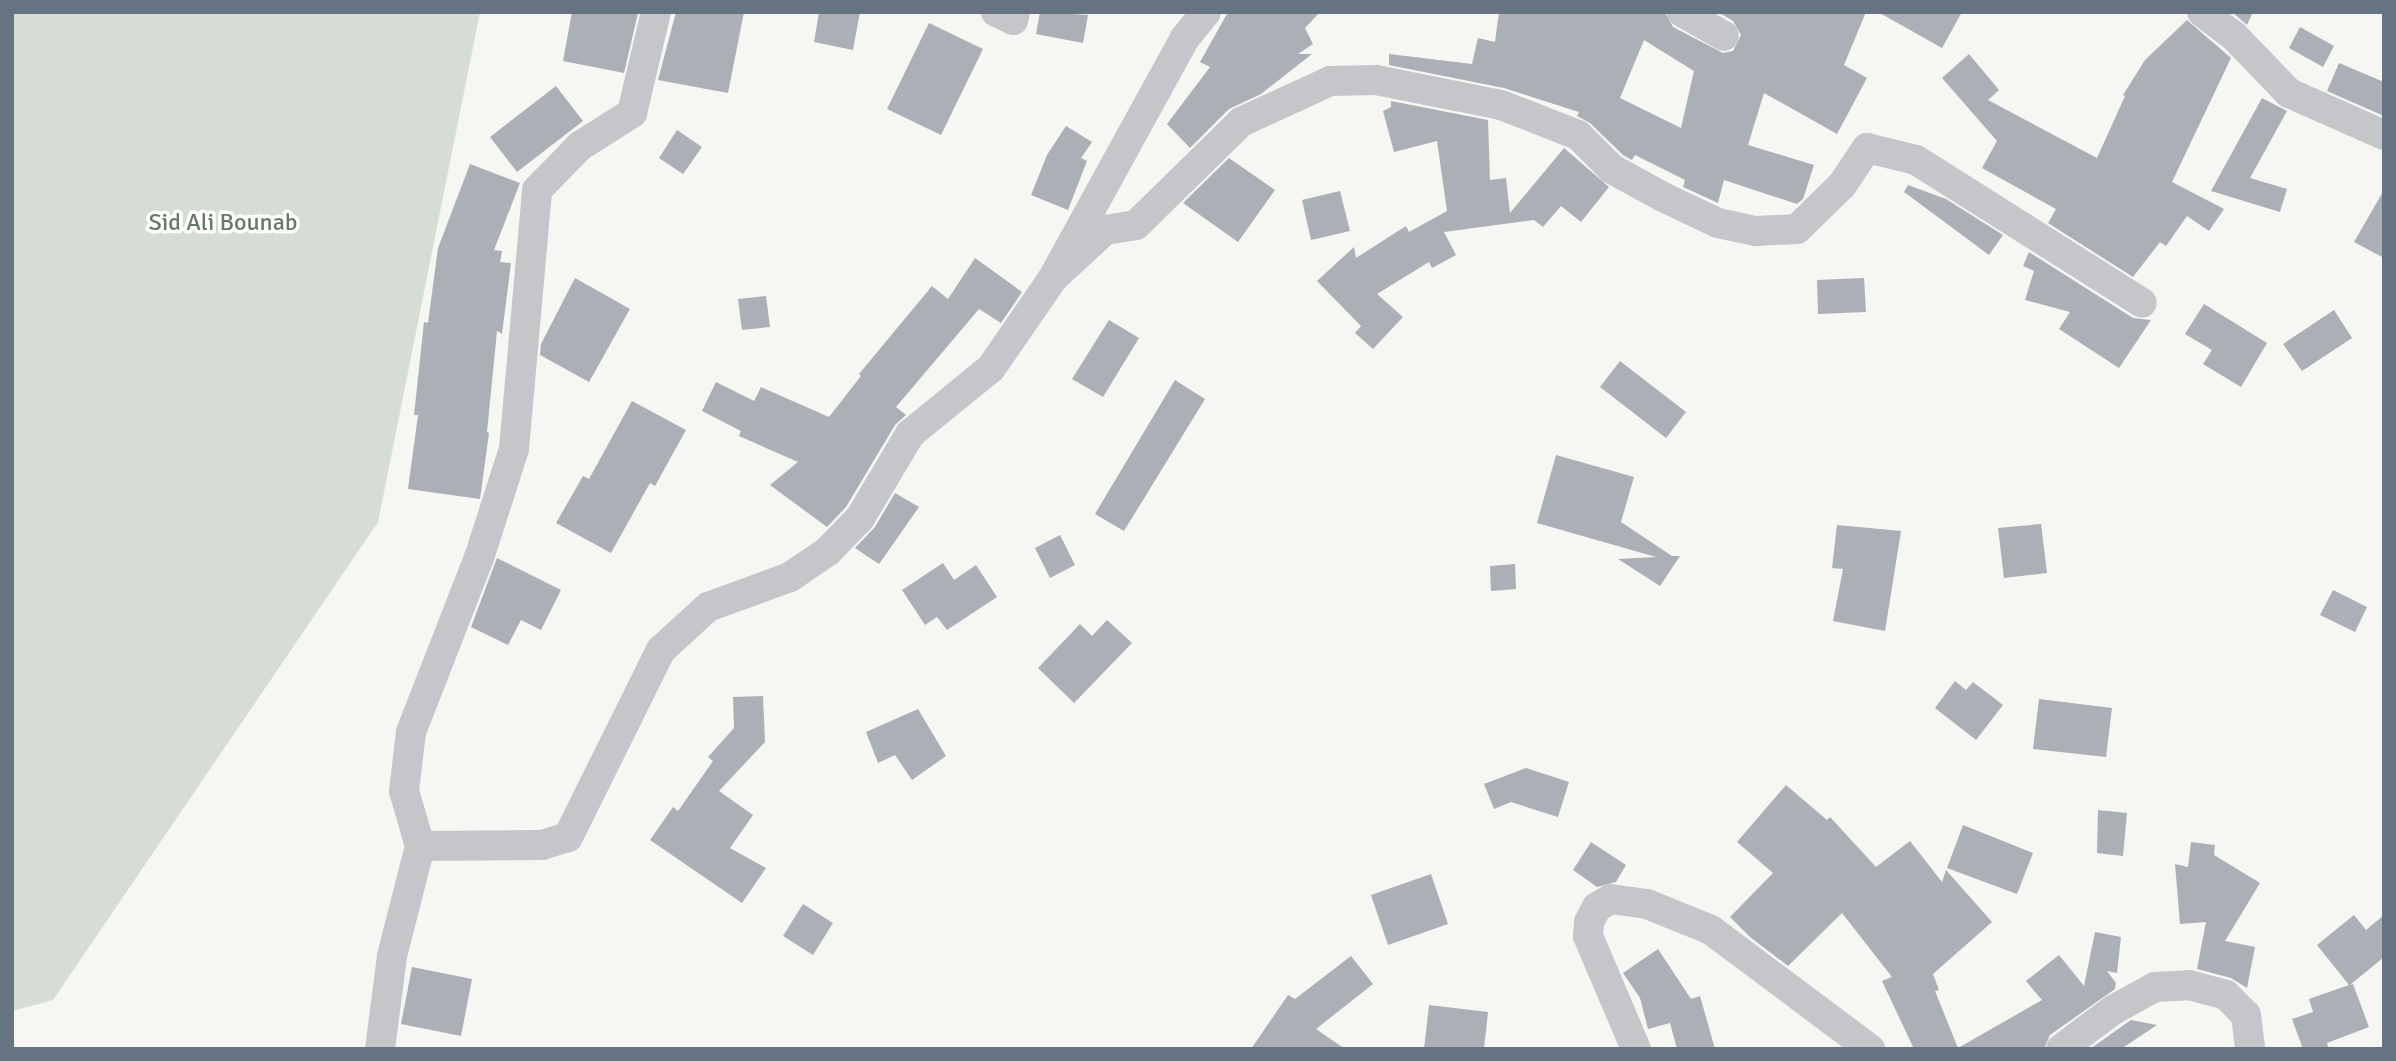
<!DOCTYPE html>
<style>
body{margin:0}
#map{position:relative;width:2396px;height:1061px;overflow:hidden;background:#f6f6f3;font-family:Signika,sans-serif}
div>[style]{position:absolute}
.green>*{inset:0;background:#d6ddd4}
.building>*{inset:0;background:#aab0b6}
.minor>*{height:30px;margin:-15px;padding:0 15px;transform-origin:15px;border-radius:15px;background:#c4c6ca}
span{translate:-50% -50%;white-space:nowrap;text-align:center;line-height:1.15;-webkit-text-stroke:7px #fff;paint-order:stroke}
.park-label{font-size:24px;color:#677a65}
.frame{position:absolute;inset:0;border:14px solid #667382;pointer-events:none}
</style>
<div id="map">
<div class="green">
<i style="clip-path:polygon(12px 12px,480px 12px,378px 522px,53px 1000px,12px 1011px)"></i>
</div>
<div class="building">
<i style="clip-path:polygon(572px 12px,638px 13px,624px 73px,563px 61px)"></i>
<i style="clip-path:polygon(676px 12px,744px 12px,728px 93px,658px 80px)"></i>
<i style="clip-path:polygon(819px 12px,860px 12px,853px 50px,814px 42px)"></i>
<i style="clip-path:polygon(1040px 12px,1088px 15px,1083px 43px,1036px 34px)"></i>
<i style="clip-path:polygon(1228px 12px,1320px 12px,1305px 28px,1313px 44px,1298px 54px,1312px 54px,1261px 94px,1229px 109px,1190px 148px,1167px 124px,1210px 67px,1200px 62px)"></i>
<i style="clip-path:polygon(evenodd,1499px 12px,1665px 12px,1673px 27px,1723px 53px,1733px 51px,1741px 35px,1733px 21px,1718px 12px,1866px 12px,1844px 65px,1867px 78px,1837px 134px,1764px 93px,1748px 145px,1814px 165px,1803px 199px,1797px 204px,1724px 180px,1718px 203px,1683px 187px,1685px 180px,1635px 155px,1632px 160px,1623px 155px,1590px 123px,1577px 116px,1579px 112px,1504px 88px,1389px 65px,1389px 54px,1472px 64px,1478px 38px,1495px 42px,1499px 12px,1644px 40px,1694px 71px,1681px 128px,1620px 98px,1644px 40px)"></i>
<i style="clip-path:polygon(1878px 12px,1962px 12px,1942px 48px)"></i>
<i style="clip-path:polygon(2232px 12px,2253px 12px,2247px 25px)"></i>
<i style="clip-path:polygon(2187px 20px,2231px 58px,2172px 182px,2224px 209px,2209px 231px,2187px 216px,2166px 246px,2160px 242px,2133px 277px,2048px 223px,2056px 209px,1982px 168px,1997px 141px,1942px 78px,1969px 54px,1999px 90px,1988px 100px,2097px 158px,2125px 96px,2123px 95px,2145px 60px)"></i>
<i style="clip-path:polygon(929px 23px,983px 49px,941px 135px,887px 109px)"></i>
<i style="clip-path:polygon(2300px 27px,2334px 46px,2323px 67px,2289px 48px)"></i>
<i style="clip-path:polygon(2339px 63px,2384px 82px,2384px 116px,2327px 91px)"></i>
<i style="clip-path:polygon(556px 86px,583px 121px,517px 172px,490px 137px)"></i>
<i style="clip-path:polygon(2262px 98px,2287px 111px,2250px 178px,2287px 189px,2280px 212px,2211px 191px)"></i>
<i style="clip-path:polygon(1391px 101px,1488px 120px,1490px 180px,1506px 178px,1510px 213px,1564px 148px,1609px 187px,1581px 222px,1561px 206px,1543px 227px,1534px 220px,1444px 232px,1456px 255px,1432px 268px,1429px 262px,1377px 294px,1403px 317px,1373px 349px,1355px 333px,1361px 326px,1317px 281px,1354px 247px,1356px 258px,1406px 226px,1409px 232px,1447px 211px,1437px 141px,1394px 152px,1383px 111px,1391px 107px)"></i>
<i style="clip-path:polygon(1066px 126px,1092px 142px,1081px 158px,1087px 161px,1068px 210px,1031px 195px,1047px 155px)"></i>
<i style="clip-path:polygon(677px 130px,702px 147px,683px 174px,659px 158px)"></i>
<i style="clip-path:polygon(1229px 158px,1275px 190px,1238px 242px,1183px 203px)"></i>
<i style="clip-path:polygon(470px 164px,520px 183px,494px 250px,502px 251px,500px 262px,511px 263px,502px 334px,497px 331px,487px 432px,489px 433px,480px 499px,408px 489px,418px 415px,414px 415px,424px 322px,428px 323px,438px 248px)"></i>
<i style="clip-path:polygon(1908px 185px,1946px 199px,2003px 235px,1989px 255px,1904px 192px)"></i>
<i style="clip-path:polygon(2384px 190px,2384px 258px,2354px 242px)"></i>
<i style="clip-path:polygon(1340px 191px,1350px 231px,1311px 240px,1302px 200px)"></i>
<i style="clip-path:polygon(2029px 252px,2133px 318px,2151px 320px,2119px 368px,2059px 329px,2070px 312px,2025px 300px,2034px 271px,2023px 266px)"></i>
<i style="clip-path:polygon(975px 258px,1022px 292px,1001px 323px,979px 309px,896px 407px,906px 415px,895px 425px,846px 507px,827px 527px,770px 485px,798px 462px,739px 436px,741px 431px,702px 411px,716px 382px,754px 401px,761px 387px,829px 417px,861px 376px,859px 374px,932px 286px,948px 299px)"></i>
<i style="clip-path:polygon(575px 278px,630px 309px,589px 382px,540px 355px,541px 344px)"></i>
<i style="clip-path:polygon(1864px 278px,1866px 312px,1818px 314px,1817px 280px)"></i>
<i style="clip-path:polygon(766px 296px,770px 327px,742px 330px,738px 299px)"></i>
<i style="clip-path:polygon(2204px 304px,2267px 343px,2241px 387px,2203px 364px,2212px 350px,2185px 334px)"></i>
<i style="clip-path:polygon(2334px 310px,2352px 338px,2302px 371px,2283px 344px)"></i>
<i style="clip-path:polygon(1109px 320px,1139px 338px,1103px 397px,1072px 379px)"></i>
<i style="clip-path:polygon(1620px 361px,1686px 412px,1666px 438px,1600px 387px)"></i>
<i style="clip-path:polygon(1175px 380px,1205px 399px,1124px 531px,1095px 514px)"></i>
<i style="clip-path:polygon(632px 401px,686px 430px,655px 486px,650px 483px,611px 553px,556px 523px,583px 476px,589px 479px)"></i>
<i style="clip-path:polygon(1556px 455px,1634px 477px,1621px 522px,1672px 556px,1680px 556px,1660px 586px,1618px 559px,1656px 557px,1537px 523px)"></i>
<i style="clip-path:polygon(895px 493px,919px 507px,879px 564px,855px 548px,875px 527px)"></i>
<i style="clip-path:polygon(2041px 524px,2047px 573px,2004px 578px,1998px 528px)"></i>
<i style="clip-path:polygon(1837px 525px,1901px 531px,1885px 631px,1833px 621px,1843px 569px,1832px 568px)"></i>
<i style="clip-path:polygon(1060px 535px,1075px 565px,1050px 578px,1035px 548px)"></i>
<i style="clip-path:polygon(497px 558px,561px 590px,541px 630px,521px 620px,508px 645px,471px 627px)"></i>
<i style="clip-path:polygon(943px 563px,954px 580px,976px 565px,997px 597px,947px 630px,937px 617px,925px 625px,902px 590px)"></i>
<i style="clip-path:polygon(1515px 564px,1516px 589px,1491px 591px,1490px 566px)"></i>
<i style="clip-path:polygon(2333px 590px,2367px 607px,2355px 632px,2320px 615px)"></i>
<i style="clip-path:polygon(1107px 620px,1132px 643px,1074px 703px,1038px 668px,1080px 624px,1092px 636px)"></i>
<i style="clip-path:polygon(1955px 681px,1966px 690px,1973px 682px,2003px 705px,1976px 740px,1935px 708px)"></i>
<i style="clip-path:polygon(763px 696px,765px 742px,719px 791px,753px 815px,730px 848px,766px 868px,742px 903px,650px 840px,673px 807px,678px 811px,713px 761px,708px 757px,734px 728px,733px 697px)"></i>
<i style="clip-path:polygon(2039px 699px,2112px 708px,2106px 757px,2033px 749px)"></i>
<i style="clip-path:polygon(918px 709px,946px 756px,912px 780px,895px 755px,878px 763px,866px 732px)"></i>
<i style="clip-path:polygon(1526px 768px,1569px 782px,1558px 817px,1511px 802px,1494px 809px,1484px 784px)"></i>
<i style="clip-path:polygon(1786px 785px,1827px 820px,1830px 817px,1876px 867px,1910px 841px,1942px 882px,1946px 870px,1992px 922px,1933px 974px,1939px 990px,1935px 991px,1958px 1048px,2042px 1000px,2026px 981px,2059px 955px,2084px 986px,2095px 932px,2121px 937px,2117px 973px,2107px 971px,2116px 983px,2115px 989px,2050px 1035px,2044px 1049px,1914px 1049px,1882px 981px,1892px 977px,1842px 913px,1788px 966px,1750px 937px,1730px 917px,1773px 873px,1737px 842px)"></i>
<i style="clip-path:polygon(2098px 810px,2127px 813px,2123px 856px,2097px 853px)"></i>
<i style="clip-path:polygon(1963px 825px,2033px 853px,2017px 894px,1947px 868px)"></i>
<i style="clip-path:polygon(1591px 842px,1626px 865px,1616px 882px,1597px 887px,1573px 870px)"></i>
<i style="clip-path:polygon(2191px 842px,2215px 845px,2214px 855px,2260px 883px,2225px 941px,2255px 947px,2247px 988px,2231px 978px,2197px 969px,2206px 922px,2180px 924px,2175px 864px,2188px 867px)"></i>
<i style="clip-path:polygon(1431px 874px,1448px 924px,1388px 945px,1371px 895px)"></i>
<i style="clip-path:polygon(803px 904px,833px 923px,813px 955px,783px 936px)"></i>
<i style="clip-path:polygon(2354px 915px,2366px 930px,2384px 915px,2384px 957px,2350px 985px,2353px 984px,2369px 1027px,2327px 1043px,2329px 1049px,2303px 1049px,2292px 1019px,2313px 1012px,2309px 999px,2349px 985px,2317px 945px)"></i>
<i style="clip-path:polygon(1658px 949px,1691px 999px,1700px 996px,1715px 1049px,1677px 1049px,1670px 1023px,1648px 1029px,1640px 998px,1623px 973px)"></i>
<i style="clip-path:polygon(1351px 956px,1373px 984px,1316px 1029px,1345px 1049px,1251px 1049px,1288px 995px,1295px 999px)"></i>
<i style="clip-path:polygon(412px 967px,472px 979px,461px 1036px,401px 1024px)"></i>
<i style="clip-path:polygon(1429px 1005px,1488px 1012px,1484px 1049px,1424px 1049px)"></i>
<i style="clip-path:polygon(2131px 1020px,2157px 1025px,2121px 1049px,2090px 1049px)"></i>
</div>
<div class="minor">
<i style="left:996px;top:12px;width:19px;rotate:25deg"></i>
<i style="left:1013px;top:20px;width:8px;rotate:-76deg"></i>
<i style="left:1682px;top:12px;width:48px;rotate:29.7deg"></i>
<i style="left:2202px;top:12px;width:39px;rotate:37deg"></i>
<i style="left:2233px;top:35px;width:81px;rotate:46deg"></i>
<i style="left:2289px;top:93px;width:104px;rotate:23.9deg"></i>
<i style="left:1053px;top:278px;width:71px;rotate:-42.7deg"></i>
<i style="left:1105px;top:230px;width:31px;rotate:-9deg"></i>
<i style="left:1136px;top:225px;width:147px;rotate:-44.4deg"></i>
<i style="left:1241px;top:122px;width:98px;rotate:-24.7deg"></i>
<i style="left:1330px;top:81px;width:46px;rotate:-1.2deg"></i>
<i style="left:1376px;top:80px;width:127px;rotate:11.3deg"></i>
<i style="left:1501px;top:105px;width:83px;rotate:21.3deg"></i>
<i style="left:1578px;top:135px;width:48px;rotate:45deg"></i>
<i style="left:1612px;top:169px;width:58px;rotate:28.8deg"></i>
<i style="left:1663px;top:197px;width:61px;rotate:25.3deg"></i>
<i style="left:1718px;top:223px;width:40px;rotate:12deg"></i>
<i style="left:1757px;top:231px;width:40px;rotate:-2.9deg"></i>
<i style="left:1797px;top:229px;width:63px;rotate:-44.4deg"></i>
<i style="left:1842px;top:185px;width:45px;rotate:-56deg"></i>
<i style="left:1867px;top:148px;width:50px;rotate:13.8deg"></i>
<i style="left:1916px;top:160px;width:267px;rotate:32.3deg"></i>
<i style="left:420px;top:846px;width:122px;rotate:-0.5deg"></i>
<i style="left:542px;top:845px;width:27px;rotate:-17deg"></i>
<i style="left:568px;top:837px;width:209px;rotate:-63.6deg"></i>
<i style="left:661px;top:650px;width:64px;rotate:-42.5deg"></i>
<i style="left:708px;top:607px;width:87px;rotate:-20.1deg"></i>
<i style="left:790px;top:577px;width:46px;rotate:-34.4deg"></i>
<i style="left:828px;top:551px;width:46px;rotate:-45.9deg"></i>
<i style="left:860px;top:518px;width:98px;rotate:-59.2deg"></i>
<i style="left:910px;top:434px;width:104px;rotate:-39.2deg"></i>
<i style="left:991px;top:368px;width:109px;rotate:-55.4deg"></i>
<i style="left:1053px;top:278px;width:274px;rotate:-61.2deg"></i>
<i style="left:1185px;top:38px;width:33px;rotate:-51deg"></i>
<i style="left:380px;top:1049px;width:94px;rotate:-82.6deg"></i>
<i style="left:392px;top:956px;width:114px;rotate:-75.7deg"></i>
<i style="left:420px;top:846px;width:57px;rotate:-106.2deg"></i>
<i style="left:404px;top:791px;width:59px;rotate:-83.2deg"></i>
<i style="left:411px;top:732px;width:187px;rotate:-68.7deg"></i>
<i style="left:479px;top:558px;width:114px;rotate:-72.2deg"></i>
<i style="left:514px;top:449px;width:260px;rotate:-84.9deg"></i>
<i style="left:537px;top:190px;width:62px;rotate:-45.7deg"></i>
<i style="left:580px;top:146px;width:62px;rotate:-32.4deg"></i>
<i style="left:632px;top:113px;width:104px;rotate:-76.6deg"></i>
<i style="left:1636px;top:1049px;width:123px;rotate:-113deg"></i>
<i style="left:1588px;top:936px;width:14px;rotate:-86deg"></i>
<i style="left:1589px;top:922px;width:17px;rotate:-62deg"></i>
<i style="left:1597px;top:907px;width:16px;rotate:-30deg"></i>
<i style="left:1611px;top:899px;width:36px;rotate:8deg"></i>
<i style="left:1647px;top:904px;width:69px;rotate:22.1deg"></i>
<i style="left:1711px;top:930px;width:199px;rotate:36.8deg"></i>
<i style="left:2061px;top:1049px;width:65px;rotate:-36.9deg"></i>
<i style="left:2113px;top:1010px;width:48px;rotate:-28.7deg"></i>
<i style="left:2155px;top:987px;width:34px;rotate:-3deg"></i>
<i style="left:2189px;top:985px;width:38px;rotate:15deg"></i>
<i style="left:2226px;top:995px;width:28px;rotate:45deg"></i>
<i style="left:2246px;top:1015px;width:34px;rotate:83deg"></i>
</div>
<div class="park-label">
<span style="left:223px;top:223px">Sid Ali Bounab</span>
</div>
<div class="frame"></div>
</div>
